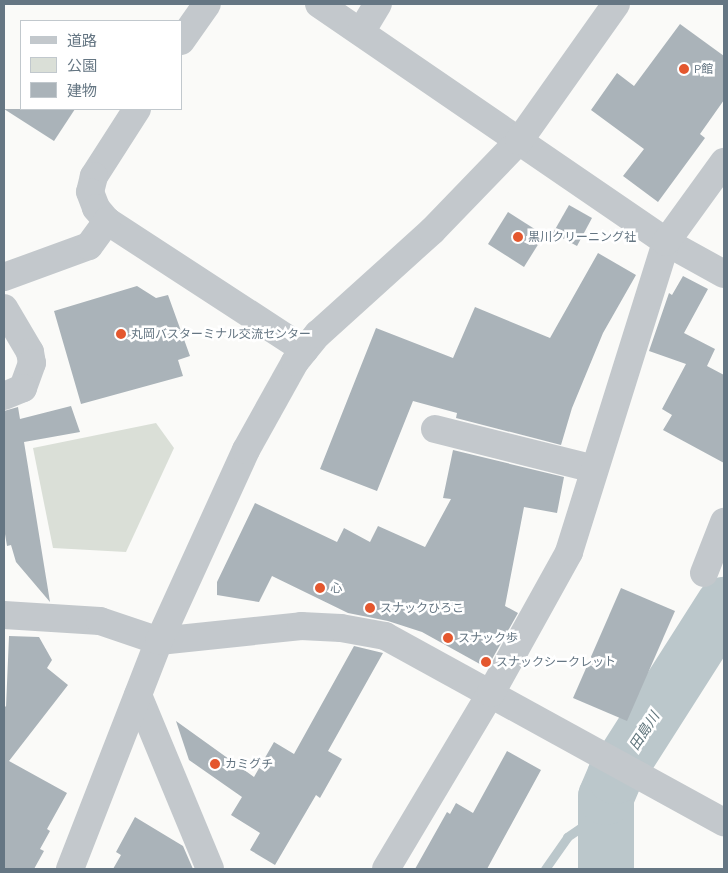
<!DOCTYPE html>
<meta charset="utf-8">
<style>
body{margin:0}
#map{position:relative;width:728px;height:873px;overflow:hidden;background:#fafaf8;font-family:Ubuntu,"Noto Sans JP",sans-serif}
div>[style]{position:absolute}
.green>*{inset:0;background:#dadfd7}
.stream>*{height:9px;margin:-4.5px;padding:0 4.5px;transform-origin:4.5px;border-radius:4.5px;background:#bbc7cb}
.river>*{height:56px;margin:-28px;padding:0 28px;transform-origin:28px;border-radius:28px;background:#bbc7cb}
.building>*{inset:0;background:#aab3b9}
.minor>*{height:28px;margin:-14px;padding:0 14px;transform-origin:14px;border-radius:14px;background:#c3c8cc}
.dots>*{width:14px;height:14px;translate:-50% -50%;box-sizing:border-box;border:2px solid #fff;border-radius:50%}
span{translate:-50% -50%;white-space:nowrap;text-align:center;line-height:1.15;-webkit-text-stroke:5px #fff;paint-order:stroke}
.poi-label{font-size:12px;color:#657683}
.left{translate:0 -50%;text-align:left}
.water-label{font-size:14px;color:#60757c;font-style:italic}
.frame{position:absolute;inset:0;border:5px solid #657683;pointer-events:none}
.legend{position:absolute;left:20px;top:20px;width:162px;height:90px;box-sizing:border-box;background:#fff;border:1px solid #c1c8cd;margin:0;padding:6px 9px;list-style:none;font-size:15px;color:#657683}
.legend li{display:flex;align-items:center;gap:10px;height:25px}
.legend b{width:25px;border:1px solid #c1c8cd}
</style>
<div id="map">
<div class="green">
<i style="clip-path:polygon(156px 423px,174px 448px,126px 552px,53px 548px,33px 448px)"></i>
</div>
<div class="stream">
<i style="left:718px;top:619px;width:8px;rotate:40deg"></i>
<i style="left:545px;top:869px;width:39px;rotate:-55deg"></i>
<i style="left:567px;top:837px;width:46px;rotate:-34.4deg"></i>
</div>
<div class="river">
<i style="left:606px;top:869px;width:72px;rotate:-90deg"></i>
<i style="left:606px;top:797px;width:23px;rotate:-67deg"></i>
<i style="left:615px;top:776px;width:203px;rotate:-57.5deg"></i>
</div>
<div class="building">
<i style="clip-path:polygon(680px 24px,724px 56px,724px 100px,700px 134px,705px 138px,658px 202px,623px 176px,644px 149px,591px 110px,617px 73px,634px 86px)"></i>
<i style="clip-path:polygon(4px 109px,75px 109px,54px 141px)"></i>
<i style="clip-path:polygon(569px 205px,592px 218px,577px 246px,553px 233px)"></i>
<i style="clip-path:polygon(508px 212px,544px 235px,524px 267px,488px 244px)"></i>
<i style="clip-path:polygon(598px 253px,636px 275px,603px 333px,572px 408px,561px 445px,456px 418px,457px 413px,413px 401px,377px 491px,320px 469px,376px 328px,453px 358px,475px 307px,550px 338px)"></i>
<i style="clip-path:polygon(683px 276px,708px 289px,684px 333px,715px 349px,707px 366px,724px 375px,724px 463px,663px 430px,672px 415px,662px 409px,686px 364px,649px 351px,669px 293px,672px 295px)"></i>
<i style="clip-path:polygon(137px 286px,156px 298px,168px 295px,190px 356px,178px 360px,183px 376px,81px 404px,54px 311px)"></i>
<i style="clip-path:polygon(71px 406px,80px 432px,24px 442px,50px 602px,16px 562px,11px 545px,7px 546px,4px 528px,4px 411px,18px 407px,20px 419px)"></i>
<i style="clip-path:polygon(453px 450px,564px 477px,557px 513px,524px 507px,505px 606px,518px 613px,487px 668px,422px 632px,388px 621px,348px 613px,272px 576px,259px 602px,217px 595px,217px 582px,255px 503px,337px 542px,344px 528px,370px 542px,378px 526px,425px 547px,451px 499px,443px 498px)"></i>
<i style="clip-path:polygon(621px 588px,675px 611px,627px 721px,573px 698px)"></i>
<i style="clip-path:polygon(9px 636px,39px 637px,52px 660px,47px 668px,68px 685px,9px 761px,67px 793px,47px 829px,50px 831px,40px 849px,44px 851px,34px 869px,4px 869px,4px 705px,6px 707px)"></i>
<i style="clip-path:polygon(354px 646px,383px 653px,328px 751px,342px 759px,320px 798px,316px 795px,275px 865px,250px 850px,260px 833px,231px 815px,242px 797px,189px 760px,176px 721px,254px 777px,274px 742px,294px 754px)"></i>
<i style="clip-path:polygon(507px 751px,541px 770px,487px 869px,415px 869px,447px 812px,450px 814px,456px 803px,473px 813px)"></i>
<i style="clip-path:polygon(135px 817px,183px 846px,193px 869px,113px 869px,121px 855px,116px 852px)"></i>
</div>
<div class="minor">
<i style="left:319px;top:4px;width:421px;rotate:34.4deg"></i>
<i style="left:666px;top:242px;width:66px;rotate:28.9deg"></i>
<i style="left:361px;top:32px;width:33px;rotate:-59deg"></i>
<i style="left:181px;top:41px;width:45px;rotate:-54.9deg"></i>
<i style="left:137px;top:109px;width:80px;rotate:122.7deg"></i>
<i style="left:94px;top:176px;width:16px;rotate:104deg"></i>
<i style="left:90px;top:192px;width:17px;rotate:69deg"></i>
<i style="left:96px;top:208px;width:17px;rotate:50deg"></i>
<i style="left:107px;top:221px;width:236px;rotate:33.1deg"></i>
<i style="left:4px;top:277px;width:90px;rotate:-20deg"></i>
<i style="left:89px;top:246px;width:31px;rotate:-54deg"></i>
<i style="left:4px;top:308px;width:51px;rotate:59.4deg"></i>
<i style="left:30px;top:352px;width:11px;rotate:80deg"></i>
<i style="left:32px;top:363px;width:27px;rotate:110deg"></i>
<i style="left:23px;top:388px;width:21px;rotate:157deg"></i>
<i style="left:435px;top:429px;width:164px;rotate:14.1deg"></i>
<i style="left:704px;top:573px;width:55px;rotate:-68.6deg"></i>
<i style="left:4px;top:615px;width:96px;rotate:3.6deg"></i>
<i style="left:100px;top:621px;width:62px;rotate:18.7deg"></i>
<i style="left:159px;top:641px;width:143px;rotate:-6deg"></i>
<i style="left:301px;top:626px;width:40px;rotate:2.9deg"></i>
<i style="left:341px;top:628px;width:45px;rotate:10.3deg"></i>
<i style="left:385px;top:636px;width:387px;rotate:28.8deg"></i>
<i style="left:138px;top:695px;width:188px;rotate:67.5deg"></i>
<i style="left:70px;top:869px;width:245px;rotate:-68.7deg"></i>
<i style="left:159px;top:641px;width:210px;rotate:-65.5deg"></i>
<i style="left:246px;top:450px;width:101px;rotate:-60.9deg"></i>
<i style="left:295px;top:362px;width:36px;rotate:-51deg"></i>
<i style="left:318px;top:334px;width:154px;rotate:-42.1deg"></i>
<i style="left:432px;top:231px;width:125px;rotate:-46deg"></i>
<i style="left:519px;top:141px;width:168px;rotate:-54.7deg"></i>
<i style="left:386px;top:869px;width:205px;rotate:-59.2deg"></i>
<i style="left:491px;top:693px;width:161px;rotate:-61deg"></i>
<i style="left:569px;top:552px;width:325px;rotate:-72.6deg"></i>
<i style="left:666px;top:242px;width:99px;rotate:-54.1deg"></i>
</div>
<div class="dots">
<i style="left:684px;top:69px;background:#e4572e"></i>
<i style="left:518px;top:237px;background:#e4572e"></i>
<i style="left:121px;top:334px;background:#e4572e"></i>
<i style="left:320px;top:588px;background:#e4572e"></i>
<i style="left:370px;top:608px;background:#e4572e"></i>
<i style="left:448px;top:638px;background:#e4572e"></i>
<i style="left:486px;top:662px;background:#e4572e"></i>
<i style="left:215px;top:764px;background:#e4572e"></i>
</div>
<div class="poi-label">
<span class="left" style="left:694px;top:69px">P館</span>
<span class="left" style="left:528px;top:237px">黒川クリーニング社</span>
<span class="left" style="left:131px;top:334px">丸岡バスターミナル交流センター</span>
<span class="left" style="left:330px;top:588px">心</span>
<span class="left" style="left:380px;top:608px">スナックひろこ</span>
<span class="left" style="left:458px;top:638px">スナック歩</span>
<span class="left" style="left:496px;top:662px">スナックシークレット</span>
<span class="left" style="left:225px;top:764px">カミグチ</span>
</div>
<div class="water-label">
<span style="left:644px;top:731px;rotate:-57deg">田島川</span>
</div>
<div class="frame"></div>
<ul class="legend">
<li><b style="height:6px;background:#c3c8cc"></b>道路</li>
<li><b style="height:14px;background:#dadfd7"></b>公園</li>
<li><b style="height:14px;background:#aab3b9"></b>建物</li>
</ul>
</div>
